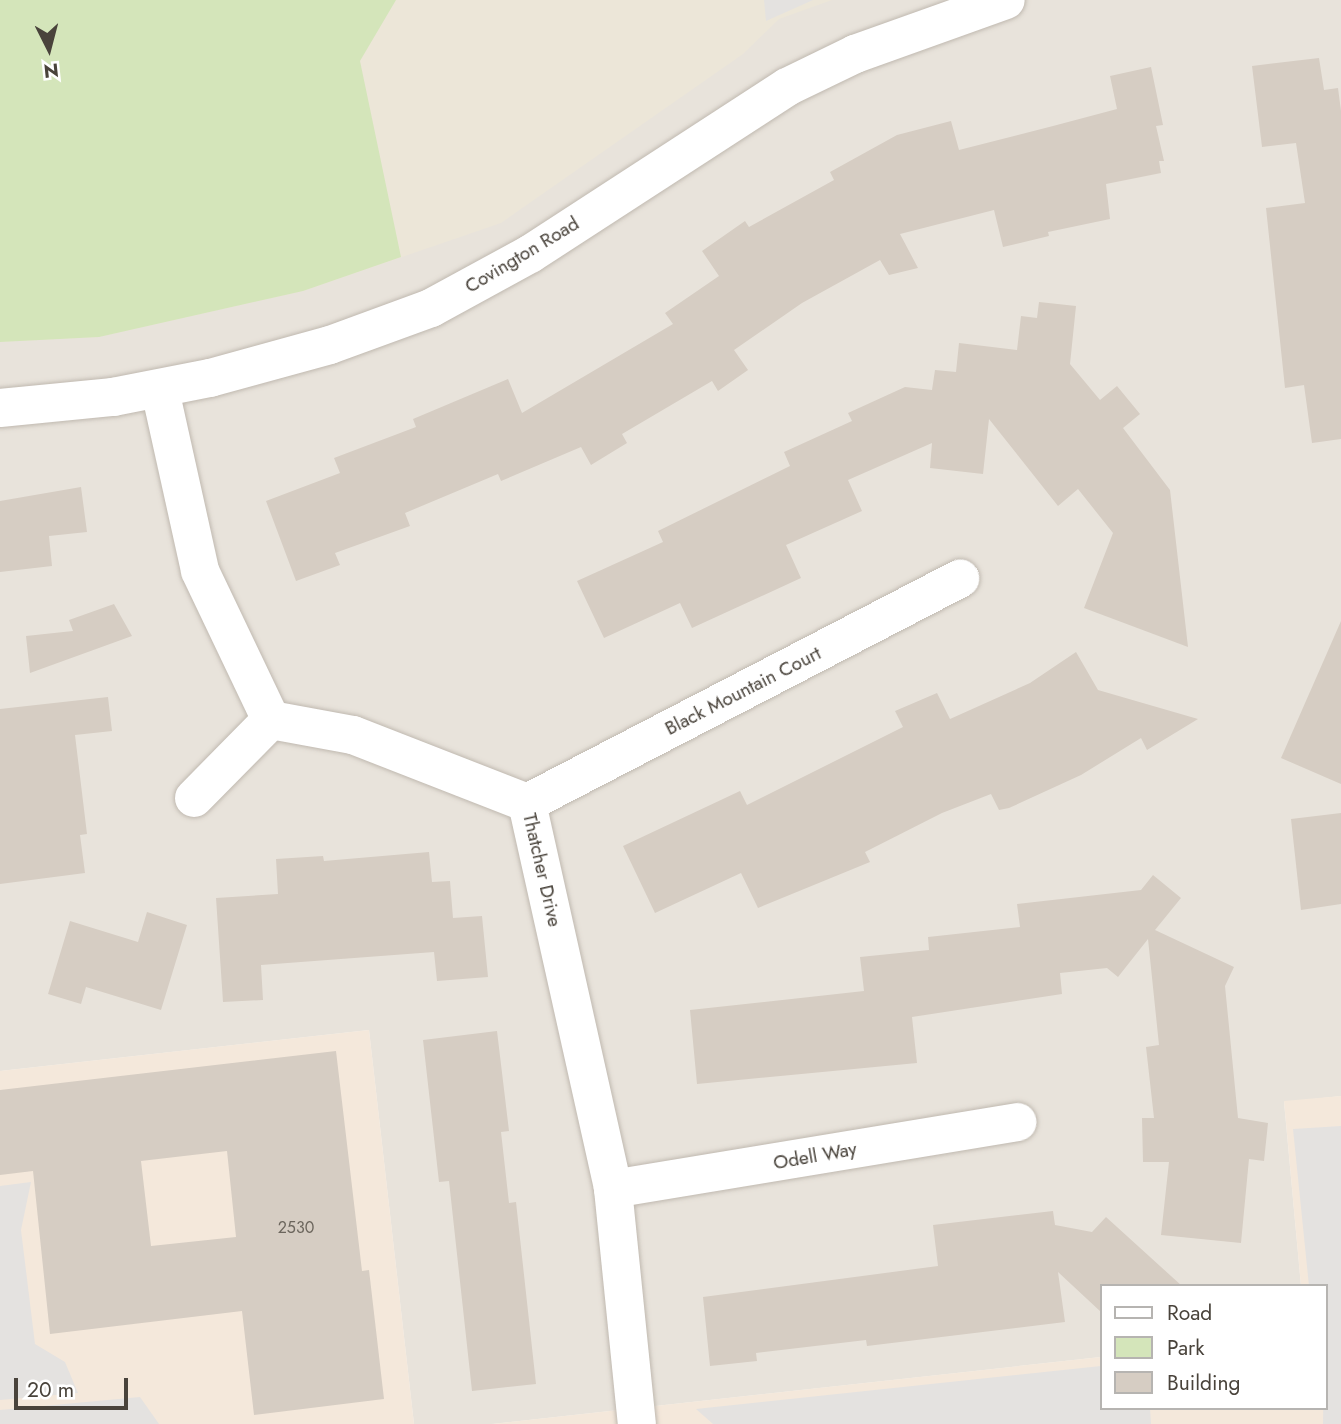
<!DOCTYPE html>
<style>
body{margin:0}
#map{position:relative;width:1341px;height:1424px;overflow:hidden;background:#f5f2ed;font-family:Jost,sans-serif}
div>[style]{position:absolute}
.residential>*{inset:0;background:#e8e3db}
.commercial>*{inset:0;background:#f4e8db}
.education>*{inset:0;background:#ece6d8}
.green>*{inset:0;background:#d4e5ba}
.parking>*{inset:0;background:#e4e2e0}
.building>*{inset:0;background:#d6cdc3}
.roads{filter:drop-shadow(0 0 2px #c0b9b0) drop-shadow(0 0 2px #c0b9b0)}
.minor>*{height:38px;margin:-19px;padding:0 19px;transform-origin:19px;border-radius:19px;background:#fff}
.tertiary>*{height:38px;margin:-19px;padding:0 19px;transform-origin:19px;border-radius:19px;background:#fff}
span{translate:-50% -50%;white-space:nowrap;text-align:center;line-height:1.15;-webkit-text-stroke:7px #fff;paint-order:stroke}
.number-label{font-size:16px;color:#6c665d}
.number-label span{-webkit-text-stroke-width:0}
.street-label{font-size:19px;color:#49433b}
.legend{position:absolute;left:1100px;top:1284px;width:228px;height:126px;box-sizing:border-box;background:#fff;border:2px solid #b6b4b1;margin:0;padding:9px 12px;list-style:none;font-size:21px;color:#49433b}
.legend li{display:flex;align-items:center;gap:14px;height:35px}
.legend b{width:35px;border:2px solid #b6b4b1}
.north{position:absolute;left:14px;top:14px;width:70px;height:70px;-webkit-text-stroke:5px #fff;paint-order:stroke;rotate:174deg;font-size:19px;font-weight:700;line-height:28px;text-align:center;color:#49433b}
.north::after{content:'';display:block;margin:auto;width:24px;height:32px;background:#49433b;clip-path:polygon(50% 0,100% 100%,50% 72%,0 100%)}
.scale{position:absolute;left:14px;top:1378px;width:114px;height:32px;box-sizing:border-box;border:4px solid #49433b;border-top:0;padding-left:9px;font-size:21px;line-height:24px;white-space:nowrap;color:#49433b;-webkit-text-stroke:5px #fff;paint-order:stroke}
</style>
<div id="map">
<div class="residential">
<i style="clip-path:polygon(0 0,1341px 0,1341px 1096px,1284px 1102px,1301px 1286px,1101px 1286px,1101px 1357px,492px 1424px,414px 1424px,369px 1030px,0 1071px)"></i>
</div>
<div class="commercial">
<i style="clip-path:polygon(369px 1030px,414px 1424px,0 1424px,0 1071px)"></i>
<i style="clip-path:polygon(1341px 1096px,1341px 1424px,492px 1424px,1101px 1357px,1101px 1408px,1325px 1408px,1325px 1286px,1301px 1286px,1284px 1101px)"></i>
</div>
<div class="education">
<i style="clip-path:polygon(0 0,832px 0,779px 19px,743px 54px,501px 223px,303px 291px,99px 337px,0 342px)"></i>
</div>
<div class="green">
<i style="clip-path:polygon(0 0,396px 0,360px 61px,401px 257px,303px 291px,99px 337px,0 342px)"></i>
</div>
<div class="parking">
<i style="clip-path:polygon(764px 0,813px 0,766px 21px)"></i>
<i style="clip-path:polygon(1341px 1126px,1341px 1424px,1323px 1424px,1325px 1286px,1309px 1286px,1293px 1129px)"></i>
<i style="clip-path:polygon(31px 1182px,21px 1230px,35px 1344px,65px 1362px,78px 1393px,0 1400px,0 1186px)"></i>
<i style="clip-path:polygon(1101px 1366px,1101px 1408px,1150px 1408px,1151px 1424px,713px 1424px,696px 1409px)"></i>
<i style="clip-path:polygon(140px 1397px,159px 1424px,0 1424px,0 1410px)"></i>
</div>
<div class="building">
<i style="clip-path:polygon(1319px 58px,1324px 90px,1338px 88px,1341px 111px,1341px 439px,1312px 443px,1304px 385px,1285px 388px,1266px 208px,1305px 203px,1296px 143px,1262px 147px,1252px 66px)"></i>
<i style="clip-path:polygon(1151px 67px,1163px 125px,1156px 126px,1164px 161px,1159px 161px,1161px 173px,1106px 184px,1110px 219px,1048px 232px,1049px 236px,1003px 247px,994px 210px,900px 234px,918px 268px,889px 275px,880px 260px,802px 303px,734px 350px,748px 370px,718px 391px,712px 381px,622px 434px,627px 443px,591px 465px,581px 447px,501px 481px,498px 474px,405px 513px,410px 526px,335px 553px,340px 565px,296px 581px,266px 501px,340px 473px,334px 458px,416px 427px,413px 419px,508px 379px,522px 413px,673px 324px,665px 313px,719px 276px,702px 251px,745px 221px,749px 227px,834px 180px,830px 172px,897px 135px,951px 121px,959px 150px,1053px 126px,1117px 109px,1110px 76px)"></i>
<i style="clip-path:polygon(1039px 302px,1076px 306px,1070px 364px,1100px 400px,1117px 386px,1140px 414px,1123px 428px,1170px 490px,1188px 647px,1084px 608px,1113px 533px,1078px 489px,1058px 506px,989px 419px,983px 474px,930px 468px,932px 443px,848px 480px,862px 511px,786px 545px,801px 578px,692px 628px,680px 603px,604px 638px,577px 581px,663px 542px,658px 531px,790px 466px,784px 452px,852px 421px,848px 413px,905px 387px,932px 390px,935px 370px,956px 372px,959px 343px,1017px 350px,1021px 316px,1037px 318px)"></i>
<i style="clip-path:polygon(81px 487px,87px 532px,49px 536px,52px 566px,0 572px,0 501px)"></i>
<i style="clip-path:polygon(114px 604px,132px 636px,30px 673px,26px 636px,73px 631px,69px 620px)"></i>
<i style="clip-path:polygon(1341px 621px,1341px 784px,1281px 758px)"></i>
<i style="clip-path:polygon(1076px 652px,1098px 690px,1198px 719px,1147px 750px,1141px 738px,1081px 775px,1009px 808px,999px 810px,991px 794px,942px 813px,865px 852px,870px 862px,758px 908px,741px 873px,655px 913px,623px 846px,740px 791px,747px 805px,903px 727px,895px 711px,937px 693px,950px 719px,1030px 683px)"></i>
<i style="clip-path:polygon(108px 697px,112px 731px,75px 735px,87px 834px,80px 835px,85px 873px,0 884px,0 709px)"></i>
<i style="clip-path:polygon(1341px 813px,1341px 904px,1301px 910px,1291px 819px)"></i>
<i style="clip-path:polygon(429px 852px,432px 882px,450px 881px,453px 918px,482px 916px,488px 977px,437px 981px,434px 952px,261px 965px,263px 1000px,223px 1002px,216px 898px,278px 894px,276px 859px,323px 856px,324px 861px)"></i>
<i style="clip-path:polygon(1153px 875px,1181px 898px,1155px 930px,1234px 967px,1225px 986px,1238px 1118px,1268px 1123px,1264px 1161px,1249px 1159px,1241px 1243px,1161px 1235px,1169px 1162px,1143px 1162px,1142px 1118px,1154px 1118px,1146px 1047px,1159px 1045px,1148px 939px,1118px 977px,1107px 968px,1060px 973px,1062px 994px,912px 1017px,917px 1063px,697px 1084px,690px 1010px,864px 991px,860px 957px,929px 950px,928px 937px,1020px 927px,1017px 904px,1141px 890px)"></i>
<i style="clip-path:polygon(147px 912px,187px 925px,161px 1010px,86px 987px,81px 1004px,48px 994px,70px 921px,138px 942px)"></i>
<i style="clip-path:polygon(497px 1031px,509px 1131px,501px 1132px,509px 1203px,516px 1202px,536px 1384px,472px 1391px,449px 1181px,439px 1182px,423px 1040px)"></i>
<i style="clip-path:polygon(evenodd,336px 1051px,362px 1271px,369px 1270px,384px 1399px,254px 1415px,242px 1311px,50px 1334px,33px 1171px,0 1175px,0 1090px,336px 1051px,227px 1151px,236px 1237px,151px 1246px,141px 1161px,227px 1151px)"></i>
<i style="clip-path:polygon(1053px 1211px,1055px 1225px,1092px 1232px,1106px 1217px,1182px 1286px,1101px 1286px,1101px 1312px,1058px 1272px,1065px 1322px,867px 1346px,866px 1340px,756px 1353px,757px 1361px,710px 1366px,703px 1297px,938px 1266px,933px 1225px)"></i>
</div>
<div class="roads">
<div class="minor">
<i style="left:160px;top:390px;width:185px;rotate:77.5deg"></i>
<i style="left:200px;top:571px;width:165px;rotate:64.5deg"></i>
<i style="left:271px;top:720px;width:83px;rotate:10.4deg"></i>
<i style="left:353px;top:735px;width:187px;rotate:21.3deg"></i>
<i style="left:194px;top:798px;width:110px;rotate:-45.4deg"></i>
<i style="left:527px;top:803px;width:395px;rotate:77.4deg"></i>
<i style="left:613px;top:1189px;width:236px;rotate:84.2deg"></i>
<i style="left:527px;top:803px;width:488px;rotate:-27.4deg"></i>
<i style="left:613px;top:1189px;width:410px;rotate:-9.4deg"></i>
</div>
<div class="tertiary">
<i style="left:0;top:408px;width:114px;rotate:-5.6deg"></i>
<i style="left:113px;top:397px;width:99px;rotate:-11.1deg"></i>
<i style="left:210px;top:378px;width:124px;rotate:-15.4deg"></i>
<i style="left:330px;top:345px;width:108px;rotate:-20.1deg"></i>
<i style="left:431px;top:308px;width:113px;rotate:-28.6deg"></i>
<i style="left:530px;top:254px;width:306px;rotate:-33deg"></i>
<i style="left:787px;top:87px;width:76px;rotate:-25.9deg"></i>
<i style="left:855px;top:54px;width:160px;rotate:-19.7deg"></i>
</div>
</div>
<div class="number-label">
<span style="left:296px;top:1228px">2530</span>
</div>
<div class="street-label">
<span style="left:522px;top:255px;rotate:-31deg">Covington Road</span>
<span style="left:743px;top:691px;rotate:-27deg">Black Mountain Court</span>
<span style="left:542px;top:870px;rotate:77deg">Thatcher Drive</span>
<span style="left:815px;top:1156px;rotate:-10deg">Odell Way</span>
</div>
<ul class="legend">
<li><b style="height:9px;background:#fff"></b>Road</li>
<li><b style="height:19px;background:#d4e5ba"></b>Park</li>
<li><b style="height:19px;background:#d6cdc3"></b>Building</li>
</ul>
<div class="north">N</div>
<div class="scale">20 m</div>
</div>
